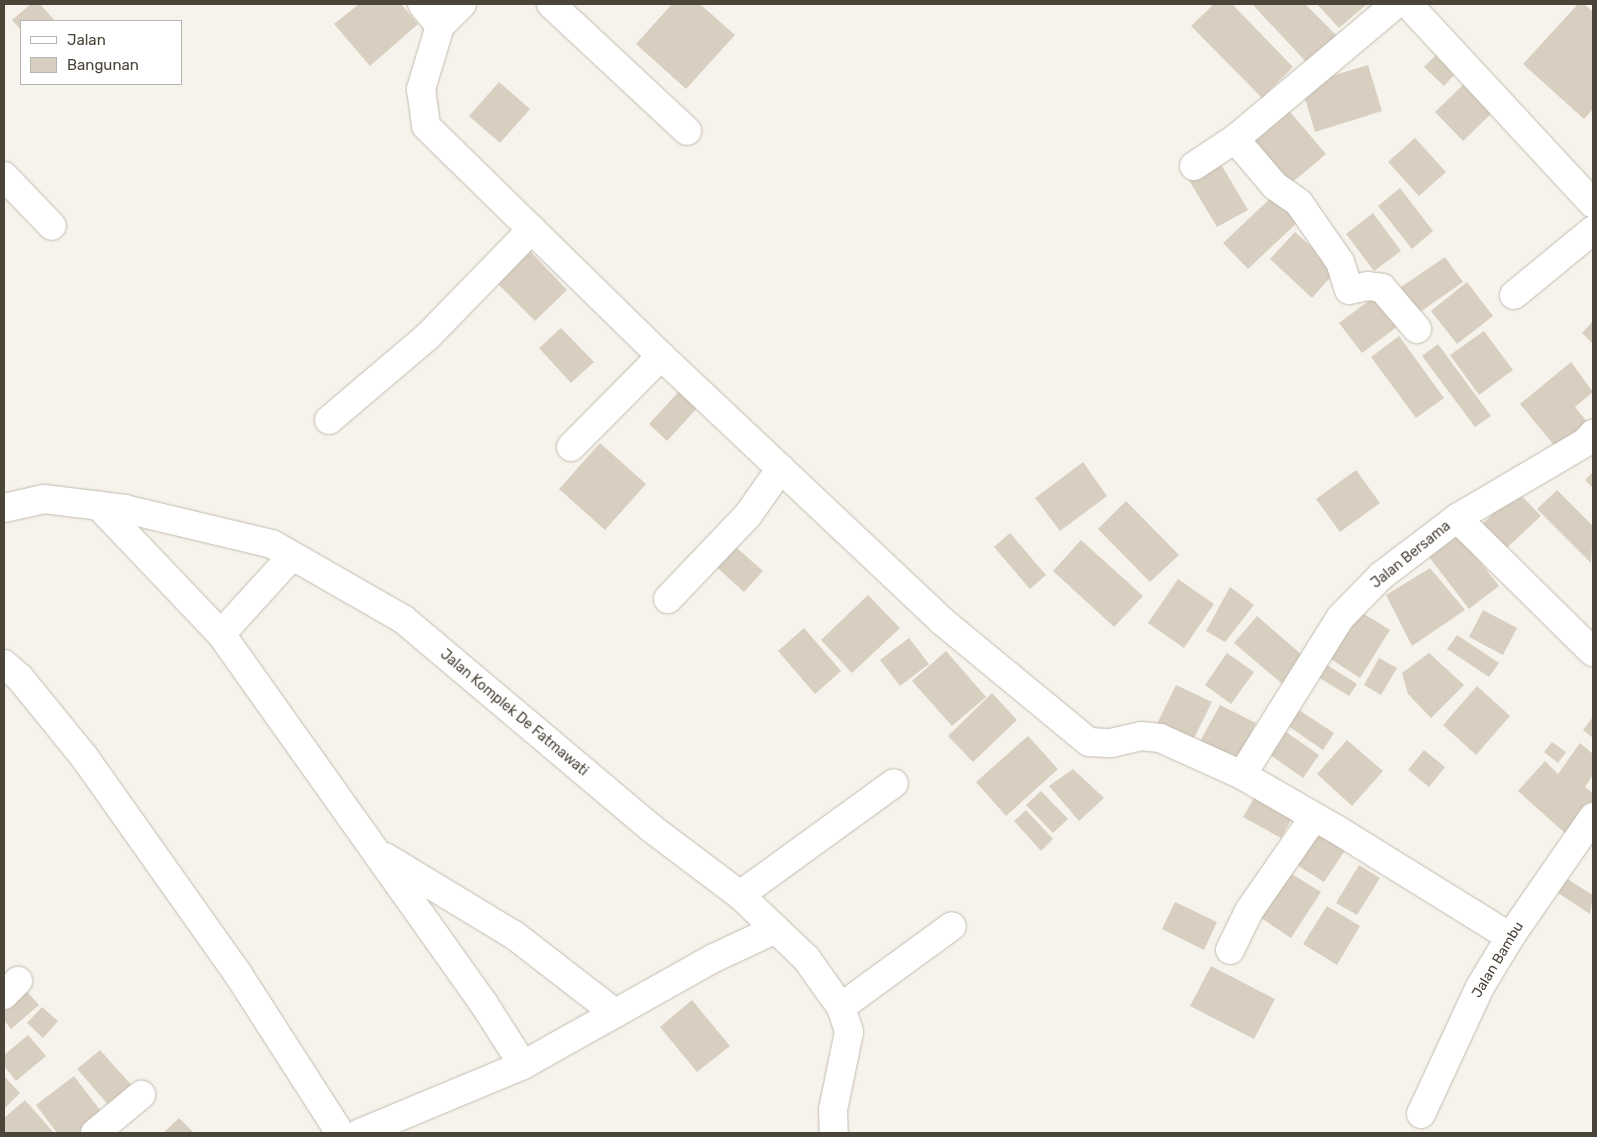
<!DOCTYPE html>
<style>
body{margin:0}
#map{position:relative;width:1597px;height:1137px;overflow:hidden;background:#f6f3ec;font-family:Rubik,sans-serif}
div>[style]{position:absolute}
.building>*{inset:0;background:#d8cfc1}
.roads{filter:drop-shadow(0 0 1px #c2bbae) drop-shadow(0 0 1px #c2bbae)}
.street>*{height:28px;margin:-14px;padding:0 14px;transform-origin:14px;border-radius:14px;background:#fff}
span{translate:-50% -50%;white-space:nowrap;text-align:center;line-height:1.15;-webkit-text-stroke:4.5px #fff;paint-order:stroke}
.street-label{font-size:14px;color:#4b4439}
.frame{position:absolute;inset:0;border:5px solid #4b4439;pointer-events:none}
.legend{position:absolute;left:20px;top:20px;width:162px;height:65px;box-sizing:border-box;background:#fff;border:1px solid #b7b4b0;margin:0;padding:6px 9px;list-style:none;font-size:15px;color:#4b4439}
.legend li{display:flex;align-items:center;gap:10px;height:25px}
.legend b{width:25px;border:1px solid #b7b4b0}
</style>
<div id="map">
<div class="building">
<i style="clip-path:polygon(31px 4px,40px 4px,55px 21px,21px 21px,21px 30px,12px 20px)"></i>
<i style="clip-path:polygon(359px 4px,401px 4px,418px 24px,370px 66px,334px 24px)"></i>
<i style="clip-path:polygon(672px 4px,700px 4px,735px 35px,686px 89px,636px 44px)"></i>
<i style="clip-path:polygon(1214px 4px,1232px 4px,1293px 67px,1262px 98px,1191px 26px)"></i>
<i style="clip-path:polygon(1252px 4px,1305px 4px,1339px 38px,1309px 65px)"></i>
<i style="clip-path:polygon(1317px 4px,1367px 4px,1339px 28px)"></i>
<i style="clip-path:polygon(1578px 4px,1584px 4px,1593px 12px,1593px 109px,1584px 119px,1523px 64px)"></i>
<i style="clip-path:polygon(1443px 48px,1462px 66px,1444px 86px,1424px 67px)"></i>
<i style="clip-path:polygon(1368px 65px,1382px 111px,1315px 132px,1301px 85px)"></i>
<i style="clip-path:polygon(1468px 80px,1496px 109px,1463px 141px,1435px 112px)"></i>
<i style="clip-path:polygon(499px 82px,530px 109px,500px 143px,469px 116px)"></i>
<i style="clip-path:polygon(1285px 106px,1326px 154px,1287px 187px,1247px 139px)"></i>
<i style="clip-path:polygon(1415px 138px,1446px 172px,1419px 196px,1388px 162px)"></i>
<i style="clip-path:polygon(1218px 159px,1248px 210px,1217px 227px,1187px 177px)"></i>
<i style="clip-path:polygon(1400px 188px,1433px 231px,1412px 249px,1378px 206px)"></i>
<i style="clip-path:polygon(1276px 193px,1301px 219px,1248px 269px,1223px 243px)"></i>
<i style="clip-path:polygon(1373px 213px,1401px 251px,1374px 271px,1346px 234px)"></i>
<i style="clip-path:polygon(1295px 232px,1337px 270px,1312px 298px,1270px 259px)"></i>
<i style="clip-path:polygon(528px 249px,567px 290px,535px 321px,495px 281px)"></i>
<i style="clip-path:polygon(1445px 257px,1463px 282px,1416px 315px,1398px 289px)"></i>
<i style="clip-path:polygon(1467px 282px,1493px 316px,1457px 344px,1431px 311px)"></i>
<i style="clip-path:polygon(1382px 291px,1405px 321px,1362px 353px,1339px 323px)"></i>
<i style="clip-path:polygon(1593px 321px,1593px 344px,1582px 333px)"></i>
<i style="clip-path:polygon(561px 328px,594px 362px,571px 383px,539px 348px)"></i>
<i style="clip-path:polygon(1484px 331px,1513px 370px,1479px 395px,1450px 355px)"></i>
<i style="clip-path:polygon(1399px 336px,1444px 398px,1416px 418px,1371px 357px)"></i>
<i style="clip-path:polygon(1438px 344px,1491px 416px,1475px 427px,1422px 356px)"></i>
<i style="clip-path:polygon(1571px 362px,1593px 392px,1575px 407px,1588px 423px,1558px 450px,1520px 404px)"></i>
<i style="clip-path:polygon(682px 388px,700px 405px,667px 441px,649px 424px)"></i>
<i style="clip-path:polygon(600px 443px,646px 484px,605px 530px,559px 489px)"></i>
<i style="clip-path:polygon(1083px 462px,1107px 496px,1060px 531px,1035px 498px)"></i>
<i style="clip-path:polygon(1356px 470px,1380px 503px,1340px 532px,1316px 499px)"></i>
<i style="clip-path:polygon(1593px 472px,1593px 488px,1585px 480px)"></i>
<i style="clip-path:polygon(1557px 490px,1593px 526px,1591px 563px,1537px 509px)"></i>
<i style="clip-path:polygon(1517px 491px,1541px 516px,1500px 554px,1477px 529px)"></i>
<i style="clip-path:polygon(1126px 501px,1179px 555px,1150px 582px,1098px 529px)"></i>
<i style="clip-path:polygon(1455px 530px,1499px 586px,1469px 609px,1426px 553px)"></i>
<i style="clip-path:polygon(1010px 533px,1046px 575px,1030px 589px,994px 547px)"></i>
<i style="clip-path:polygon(1081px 540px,1143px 596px,1114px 627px,1053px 571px)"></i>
<i style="clip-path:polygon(729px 541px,763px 571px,744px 592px,711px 562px)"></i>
<i style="clip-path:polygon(1430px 568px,1465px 610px,1412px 646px,1386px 595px)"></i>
<i style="clip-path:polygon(1178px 579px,1214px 604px,1184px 648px,1148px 623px)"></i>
<i style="clip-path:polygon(1230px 587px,1254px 605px,1225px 642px,1206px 631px)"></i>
<i style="clip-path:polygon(868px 595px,900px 628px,852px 673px,821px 640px)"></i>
<i style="clip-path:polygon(1356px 609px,1390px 630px,1360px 678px,1326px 656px)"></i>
<i style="clip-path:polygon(1483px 610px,1517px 628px,1503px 655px,1469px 637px)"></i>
<i style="clip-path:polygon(1257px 616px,1309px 661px,1286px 687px,1234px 643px)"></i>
<i style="clip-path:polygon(804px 628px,841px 671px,815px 694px,778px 651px)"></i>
<i style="clip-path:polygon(1457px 635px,1499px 663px,1489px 677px,1447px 649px)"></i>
<i style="clip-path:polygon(909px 638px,929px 664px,900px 686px,880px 660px)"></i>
<i style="clip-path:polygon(946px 651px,986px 697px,952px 726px,912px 681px)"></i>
<i style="clip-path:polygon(1227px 653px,1254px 672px,1231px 704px,1205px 685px)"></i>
<i style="clip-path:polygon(1429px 653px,1464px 685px,1431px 718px,1408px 694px,1402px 673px)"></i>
<i style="clip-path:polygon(1379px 658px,1397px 668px,1381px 695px,1364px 685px)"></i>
<i style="clip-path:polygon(1321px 661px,1357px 684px,1349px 696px,1313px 674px)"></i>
<i style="clip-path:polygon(1176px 685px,1212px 702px,1191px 744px,1156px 726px)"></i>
<i style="clip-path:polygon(1477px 686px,1510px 716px,1476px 755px,1443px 725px)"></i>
<i style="clip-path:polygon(992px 693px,1017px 720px,973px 762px,948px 736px)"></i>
<i style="clip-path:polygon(1220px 705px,1256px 723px,1235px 764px,1198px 745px)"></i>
<i style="clip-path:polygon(1299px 710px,1334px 733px,1323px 750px,1288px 726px)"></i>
<i style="clip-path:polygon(1593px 717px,1593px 738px,1583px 730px)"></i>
<i style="clip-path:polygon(1282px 729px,1319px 755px,1303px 778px,1266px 752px)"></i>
<i style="clip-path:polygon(1028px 736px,1058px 769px,1006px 816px,976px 782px)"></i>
<i style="clip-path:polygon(1347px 740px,1383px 771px,1352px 806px,1317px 774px)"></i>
<i style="clip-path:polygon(1552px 742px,1566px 752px,1558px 763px,1544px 752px)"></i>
<i style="clip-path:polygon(1580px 743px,1593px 754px,1593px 775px,1585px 787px,1593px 793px,1593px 802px,1567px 835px,1518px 791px,1545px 761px,1558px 774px)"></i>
<i style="clip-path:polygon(1424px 750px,1445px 767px,1429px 787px,1408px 770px)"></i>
<i style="clip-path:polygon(1073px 769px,1104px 798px,1079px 821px,1049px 786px)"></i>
<i style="clip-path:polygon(1041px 791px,1068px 819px,1053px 833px,1026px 805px)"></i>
<i style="clip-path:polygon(1258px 791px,1295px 813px,1281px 838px,1243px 817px)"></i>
<i style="clip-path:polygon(1026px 810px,1053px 839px,1041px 851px,1014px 821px)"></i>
<i style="clip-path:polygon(1315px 828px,1346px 849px,1324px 882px,1292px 862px)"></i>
<i style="clip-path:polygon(1359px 865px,1380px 878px,1357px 915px,1336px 903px)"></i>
<i style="clip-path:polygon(1284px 869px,1321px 892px,1291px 938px,1255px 914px)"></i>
<i style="clip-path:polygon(1564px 877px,1593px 895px,1590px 914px,1555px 891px)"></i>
<i style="clip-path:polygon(1175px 902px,1217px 922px,1204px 950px,1162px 929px)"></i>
<i style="clip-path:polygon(1327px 906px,1360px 926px,1337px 965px,1303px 944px)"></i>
<i style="clip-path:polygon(1211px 966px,1275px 999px,1254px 1039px,1190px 1006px)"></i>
<i style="clip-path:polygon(23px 987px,39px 1005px,11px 1029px,4px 1020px,4px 1004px)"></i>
<i style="clip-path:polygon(692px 1000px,730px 1046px,697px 1072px,660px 1027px)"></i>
<i style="clip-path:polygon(42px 1007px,58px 1021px,43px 1038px,27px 1023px)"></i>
<i style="clip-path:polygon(28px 1035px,46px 1056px,16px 1081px,4px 1066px,4px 1055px)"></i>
<i style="clip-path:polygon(100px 1050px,134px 1088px,111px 1108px,77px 1069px)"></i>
<i style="clip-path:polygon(4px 1076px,20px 1093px,4px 1109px)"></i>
<i style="clip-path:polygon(74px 1076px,103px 1114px,79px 1133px,57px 1133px,36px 1105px)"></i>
<i style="clip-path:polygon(25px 1100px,54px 1133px,5px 1133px,4px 1118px)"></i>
<i style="clip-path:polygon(179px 1118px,194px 1133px,163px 1133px)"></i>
</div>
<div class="roads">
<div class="street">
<i style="left:422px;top:4px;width:28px;rotate:51deg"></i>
<i style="left:462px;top:4px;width:31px;rotate:135deg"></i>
<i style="left:440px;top:26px;width:66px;rotate:106.8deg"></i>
<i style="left:421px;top:89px;width:37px;rotate:82deg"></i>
<i style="left:426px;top:126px;width:329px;rotate:44.4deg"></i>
<i style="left:661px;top:356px;width:386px;rotate:43.3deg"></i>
<i style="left:942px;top:621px;width:190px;rotate:39.5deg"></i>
<i style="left:1089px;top:742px;width:22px;rotate:3deg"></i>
<i style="left:1111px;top:743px;width:31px;rotate:-13deg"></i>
<i style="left:1141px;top:736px;width:19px;rotate:6deg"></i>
<i style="left:1160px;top:738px;width:90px;rotate:24.3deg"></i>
<i style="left:1242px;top:775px;width:108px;rotate:29.9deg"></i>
<i style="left:1336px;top:829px;width:205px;rotate:31.8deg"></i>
<i style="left:551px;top:4px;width:186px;rotate:43deg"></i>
<i style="left:1408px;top:4px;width:272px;rotate:47.2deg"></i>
<i style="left:1235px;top:139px;width:62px;rotate:49.6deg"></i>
<i style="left:1275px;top:186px;width:29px;rotate:35deg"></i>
<i style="left:1299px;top:203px;width:72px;rotate:55.2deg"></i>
<i style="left:1340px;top:262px;width:29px;rotate:72deg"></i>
<i style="left:1349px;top:290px;width:19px;rotate:-12deg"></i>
<i style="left:1368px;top:286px;width:14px;rotate:8deg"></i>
<i style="left:1382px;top:288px;width:54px;rotate:49.5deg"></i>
<i style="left:1194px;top:166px;width:49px;rotate:-33.4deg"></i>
<i style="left:1235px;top:139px;width:210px;rotate:-40deg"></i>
<i style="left:4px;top:176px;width:69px;rotate:46.2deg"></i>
<i style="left:1514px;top:295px;width:102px;rotate:-39.4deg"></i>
<i style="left:329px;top:420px;width:130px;rotate:-40.3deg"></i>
<i style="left:428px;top:336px;width:149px;rotate:-45.8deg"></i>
<i style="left:571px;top:447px;width:128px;rotate:-45.3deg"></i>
<i style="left:99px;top:506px;width:177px;rotate:46.4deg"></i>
<i style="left:221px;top:634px;width:454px;rotate:54.6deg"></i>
<i style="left:484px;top:1004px;width:72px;rotate:57.4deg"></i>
<i style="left:4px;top:508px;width:41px;rotate:-12.7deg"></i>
<i style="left:44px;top:499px;width:82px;rotate:7deg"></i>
<i style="left:125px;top:509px;width:151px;rotate:13.4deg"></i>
<i style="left:272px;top:544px;width:151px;rotate:29.8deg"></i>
<i style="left:403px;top:619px;width:324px;rotate:40.1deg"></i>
<i style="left:651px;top:828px;width:111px;rotate:37deg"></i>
<i style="left:740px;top:895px;width:91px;rotate:43.7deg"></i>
<i style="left:806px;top:958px;width:60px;rotate:54.5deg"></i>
<i style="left:841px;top:1007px;width:26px;rotate:72deg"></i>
<i style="left:849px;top:1032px;width:80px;rotate:101.6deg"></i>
<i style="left:833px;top:1110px;width:23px;rotate:88deg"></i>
<i style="left:1457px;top:518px;width:191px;rotate:44.6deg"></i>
<i style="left:668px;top:599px;width:116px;rotate:-46.4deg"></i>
<i style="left:748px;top:515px;width:57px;rotate:-54.9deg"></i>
<i style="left:221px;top:634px;width:105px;rotate:-47.7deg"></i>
<i style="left:4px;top:664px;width:21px;rotate:41deg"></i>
<i style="left:20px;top:678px;width:103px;rotate:50.9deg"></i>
<i style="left:85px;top:758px;width:265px;rotate:54.7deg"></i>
<i style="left:238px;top:974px;width:189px;rotate:57.3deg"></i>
<i style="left:1242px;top:775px;width:185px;rotate:-58deg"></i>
<i style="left:1340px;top:618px;width:59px;rotate:-45.7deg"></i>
<i style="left:1381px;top:576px;width:96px;rotate:-37.3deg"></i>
<i style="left:1457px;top:518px;width:150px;rotate:-30.5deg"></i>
<i style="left:1586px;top:442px;width:11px;rotate:-49deg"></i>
<i style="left:385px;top:857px;width:151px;rotate:31.2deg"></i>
<i style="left:514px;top:935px;width:128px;rotate:37.7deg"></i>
<i style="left:740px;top:895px;width:190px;rotate:-36deg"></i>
<i style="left:1230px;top:950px;width:43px;rotate:-64deg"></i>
<i style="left:1249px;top:911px;width:114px;rotate:-55.3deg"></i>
<i style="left:4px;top:995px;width:20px;rotate:-45deg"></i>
<i style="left:841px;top:1007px;width:137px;rotate:-36.1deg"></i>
<i style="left:1421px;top:1114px;width:140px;rotate:-65.1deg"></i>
<i style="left:1480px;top:987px;width:58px;rotate:-59deg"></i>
<i style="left:1510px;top:937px;width:146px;rotate:-55.3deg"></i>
<i style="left:95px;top:1133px;width:60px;rotate:-39.6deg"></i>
<i style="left:360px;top:1133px;width:177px;rotate:-22.6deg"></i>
<i style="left:523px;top:1065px;width:219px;rotate:-29.3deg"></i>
<i style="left:714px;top:958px;width:68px;rotate:-25.1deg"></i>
</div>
</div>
<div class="street-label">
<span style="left:1411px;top:555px;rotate:-39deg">Jalan Bersama</span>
<span style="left:514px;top:713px;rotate:40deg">Jalan Komplek De Fatmawati</span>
<span style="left:1498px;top:960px;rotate:-59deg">Jalan Bambu</span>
</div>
<div class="frame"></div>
<ul class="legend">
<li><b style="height:6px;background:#fff"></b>Jalan</li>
<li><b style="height:14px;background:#d8cfc1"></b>Bangunan</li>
</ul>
</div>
